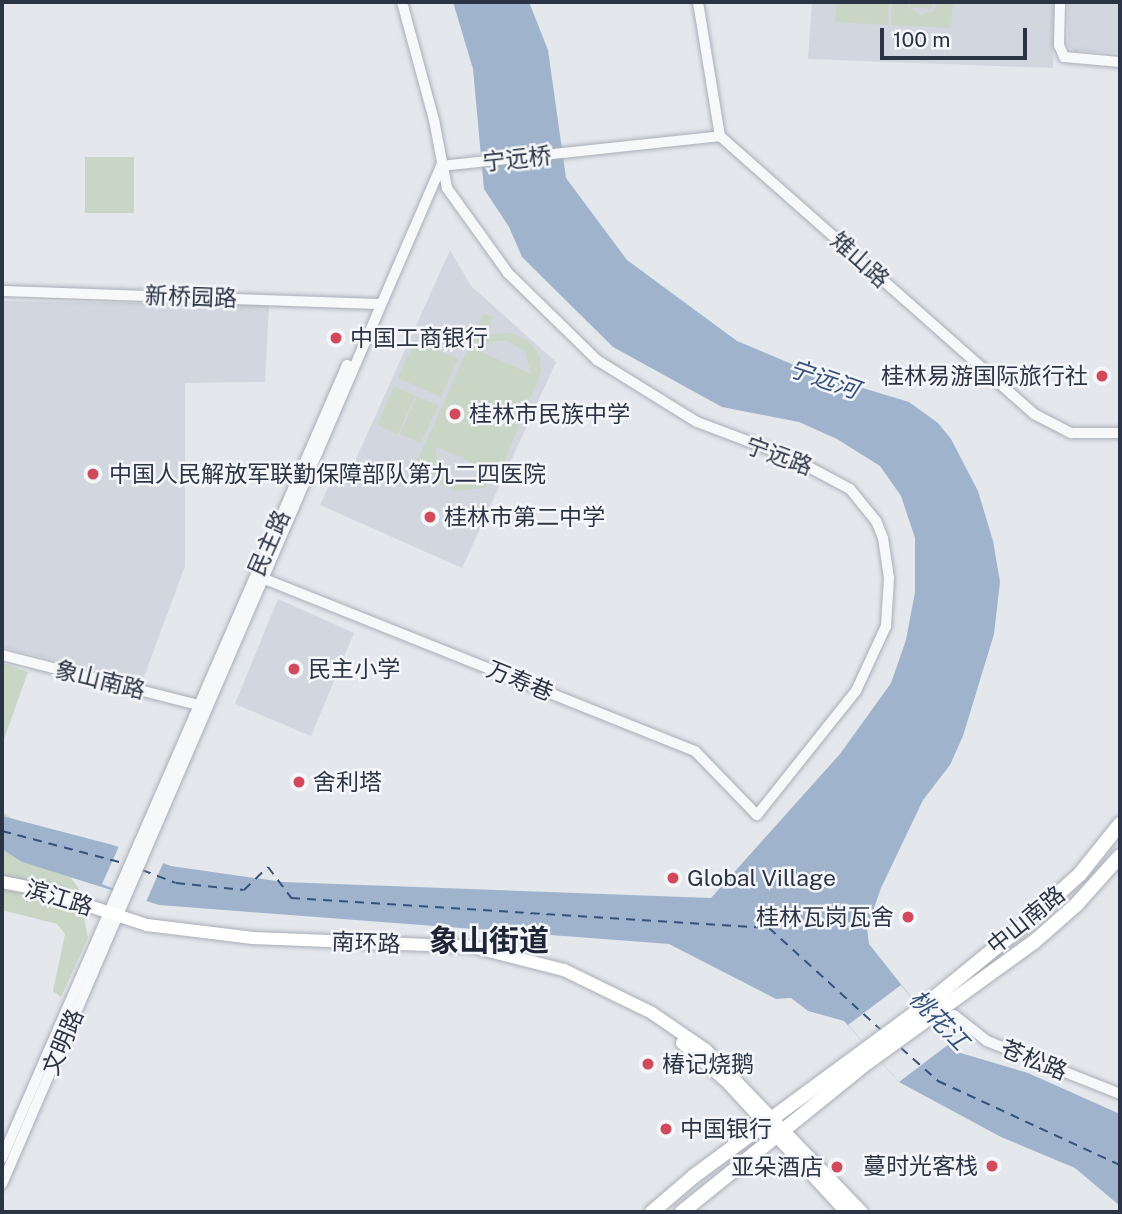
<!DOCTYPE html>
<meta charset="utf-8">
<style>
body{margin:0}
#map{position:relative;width:1122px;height:1214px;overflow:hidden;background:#e4e7ec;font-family:"Public Sans","Noto Sans SC",sans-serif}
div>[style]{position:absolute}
.built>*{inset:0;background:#d2d6de}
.green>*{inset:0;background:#c9d6c5}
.water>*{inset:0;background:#9fb4cc}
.pier>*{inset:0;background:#e4e7ec}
.ferry>*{height:2px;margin-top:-1px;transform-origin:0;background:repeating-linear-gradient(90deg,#34527a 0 9px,transparent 0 16px)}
.roads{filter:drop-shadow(0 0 2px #a9aeb7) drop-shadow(0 0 2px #a9aeb7)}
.minor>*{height:10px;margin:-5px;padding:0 5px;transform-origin:5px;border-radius:5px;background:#f7f8fa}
.major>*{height:12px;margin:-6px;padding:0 6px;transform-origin:6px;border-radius:6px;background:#fff}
.highway>*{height:14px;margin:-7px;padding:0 7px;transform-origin:7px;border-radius:7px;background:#fff}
.dots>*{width:19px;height:19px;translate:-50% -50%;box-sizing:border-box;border:4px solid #f4f6f9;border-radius:50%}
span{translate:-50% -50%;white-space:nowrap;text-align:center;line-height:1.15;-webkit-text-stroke:5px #f4f6f9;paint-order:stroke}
.street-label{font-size:23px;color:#2b3445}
.poi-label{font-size:23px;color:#2b3445}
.left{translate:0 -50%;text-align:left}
.right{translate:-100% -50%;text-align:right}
.water-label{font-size:24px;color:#34527a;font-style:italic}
.district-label{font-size:30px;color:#1d2536;font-weight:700}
.frame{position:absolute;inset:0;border:4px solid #2b3445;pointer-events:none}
.scale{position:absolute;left:880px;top:28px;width:147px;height:32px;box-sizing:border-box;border:4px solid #2b3445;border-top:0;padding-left:9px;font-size:21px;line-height:24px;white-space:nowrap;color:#2b3445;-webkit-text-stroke:5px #f4f6f9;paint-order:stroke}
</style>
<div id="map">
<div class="built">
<i style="clip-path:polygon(812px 2px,1054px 2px,1053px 68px,808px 59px)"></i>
<i style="clip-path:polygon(1068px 2px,1120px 2px,1120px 53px,1074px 51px,1068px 46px)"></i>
<i style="clip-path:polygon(450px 250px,471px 286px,556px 362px,462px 568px,320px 505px,338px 465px,351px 470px)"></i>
<i style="clip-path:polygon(2px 301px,269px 305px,265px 382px,185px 383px,185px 566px,142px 682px,2px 647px)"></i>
<i style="clip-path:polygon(278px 599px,354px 633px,311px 736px,235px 704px)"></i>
</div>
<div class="green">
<i style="clip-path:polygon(836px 2px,889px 2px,888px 25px,835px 22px)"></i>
<i style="clip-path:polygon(892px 2px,906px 2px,910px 8px,911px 2px,933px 2px,932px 9px,910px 8px,921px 15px,933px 11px,939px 2px,953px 2px,951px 28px,891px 25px)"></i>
<i style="clip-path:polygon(85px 157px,134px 157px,134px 213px,85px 213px)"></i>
<i style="clip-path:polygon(evenodd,484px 313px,493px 317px,485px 334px,511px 333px,528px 340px,540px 357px,541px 372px,500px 472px,484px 488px,455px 491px,440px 484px,427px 466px,420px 479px,411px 475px,484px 313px,506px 340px,525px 351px,531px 374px,479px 351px,490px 342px,506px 340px,484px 313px,436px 447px,487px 469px,488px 470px,471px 481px,453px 480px,438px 465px,436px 447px)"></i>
<i style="clip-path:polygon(415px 340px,458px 359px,441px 397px,398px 378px)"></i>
<i style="clip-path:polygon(394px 386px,415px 396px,398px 434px,377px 425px)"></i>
<i style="clip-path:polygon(417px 396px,438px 405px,421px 443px,400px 434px)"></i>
<i style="clip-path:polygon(2px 663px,28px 672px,2px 745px)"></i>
<i style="clip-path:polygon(2px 812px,22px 825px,19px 861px,70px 877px,78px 887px,88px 938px,61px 997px,53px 991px,65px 934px,57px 924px,2px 910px)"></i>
</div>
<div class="water">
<i style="clip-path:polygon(453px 2px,529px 2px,548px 50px,566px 178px,627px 260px,737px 341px,813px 373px,909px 402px,938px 423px,951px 439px,978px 491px,993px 541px,1000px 582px,994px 634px,963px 736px,950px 765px,923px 800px,881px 888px,867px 928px,869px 944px,954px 1051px,1028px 1073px,1120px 1114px,1120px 1206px,1075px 1168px,1001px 1137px,899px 1082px,844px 1021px,808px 1011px,791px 998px,776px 999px,669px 944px,159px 905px,22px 862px,2px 849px,2px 816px,113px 845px,171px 866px,283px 882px,711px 898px,840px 754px,891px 683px,906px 640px,915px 592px,915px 538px,901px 496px,880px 466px,837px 439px,799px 422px,722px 407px,613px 347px,522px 257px,509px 227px,484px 189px,473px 69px)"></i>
</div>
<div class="pier">
<i style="clip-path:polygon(120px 844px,164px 861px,146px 902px,102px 884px)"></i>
<i style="clip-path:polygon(901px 985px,949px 1044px,899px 1082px,848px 1025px)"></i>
</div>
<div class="ferry">
<i style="left:2px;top:831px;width:129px;rotate:14.8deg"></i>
<i style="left:142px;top:870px;width:36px;rotate:21deg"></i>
<i style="left:176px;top:883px;width:68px;rotate:5.9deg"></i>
<i style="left:244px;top:890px;width:33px;rotate:-44deg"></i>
<i style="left:268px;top:867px;width:39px;rotate:53deg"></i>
<i style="left:291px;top:898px;width:479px;rotate:3.6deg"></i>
<i style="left:769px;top:928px;width:151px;rotate:42.3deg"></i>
<i style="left:901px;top:1048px;width:50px;rotate:41.7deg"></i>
<i style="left:938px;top:1081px;width:200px;rotate:24.8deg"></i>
</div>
<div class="roads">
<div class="minor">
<i style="left:698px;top:2px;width:136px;rotate:80.7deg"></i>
<i style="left:720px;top:136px;width:419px;rotate:41.5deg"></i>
<i style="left:1034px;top:414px;width:42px;rotate:27.2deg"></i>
<i style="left:1071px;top:433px;width:49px"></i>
<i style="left:1060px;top:2px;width:43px;rotate:91.3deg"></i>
<i style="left:1059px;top:45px;width:13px;rotate:67deg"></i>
<i style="left:1064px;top:57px;width:56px;rotate:5.1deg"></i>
<i style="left:441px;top:166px;width:281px;rotate:-6.1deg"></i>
<i style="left:2px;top:291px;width:378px;rotate:2deg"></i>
<i style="left:262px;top:578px;width:466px;rotate:21.8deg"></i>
<i style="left:695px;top:751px;width:89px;rotate:45.9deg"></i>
<i style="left:757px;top:815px;width:159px;rotate:-51.4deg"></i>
<i style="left:856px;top:691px;width:72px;rotate:-65.2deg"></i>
<i style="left:886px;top:626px;width:48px;rotate:-86.4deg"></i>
<i style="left:889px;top:578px;width:40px;rotate:-98.5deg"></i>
<i style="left:883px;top:538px;width:18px;rotate:-112deg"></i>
<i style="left:876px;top:521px;width:41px;rotate:-129.1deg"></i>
<i style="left:850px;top:489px;width:68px;rotate:-151.9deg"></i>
<i style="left:790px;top:457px;width:99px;rotate:-159.4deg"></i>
<i style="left:697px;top:422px;width:118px;rotate:-148.2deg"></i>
<i style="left:597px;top:360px;width:124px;rotate:-135.7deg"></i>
<i style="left:508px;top:273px;width:105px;rotate:-125.7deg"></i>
<i style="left:447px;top:188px;width:69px;rotate:-100.8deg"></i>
<i style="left:434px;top:120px;width:122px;rotate:-105.2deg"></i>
<i style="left:2px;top:655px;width:202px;rotate:14.3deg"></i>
<i style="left:954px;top:1015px;width:42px;rotate:38.2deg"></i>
<i style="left:987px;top:1041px;width:143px;rotate:21.7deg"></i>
<i style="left:2px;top:1158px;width:865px;rotate:-66.49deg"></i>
<i style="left:2px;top:1184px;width:1109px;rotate:-66.67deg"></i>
</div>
<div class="major">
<i style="left:2px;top:882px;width:37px;rotate:11deg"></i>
<i style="left:38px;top:889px;width:115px;rotate:18.3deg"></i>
<i style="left:147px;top:925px;width:107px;rotate:7deg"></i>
<i style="left:253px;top:938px;width:220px;rotate:2.3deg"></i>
<i style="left:473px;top:947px;width:94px;rotate:14.2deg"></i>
<i style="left:564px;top:970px;width:98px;rotate:26deg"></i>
<i style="left:652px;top:1013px;width:65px;rotate:34.4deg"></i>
<i style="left:706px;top:1050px;width:225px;rotate:46.1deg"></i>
<i style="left:682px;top:1043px;width:60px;rotate:40.9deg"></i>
<i style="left:727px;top:1082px;width:176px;rotate:47.5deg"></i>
</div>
<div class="highway">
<i style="left:652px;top:1212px;width:55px;rotate:-40.6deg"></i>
<i style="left:694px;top:1176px;width:285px;rotate:-36.4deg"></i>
<i style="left:923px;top:1007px;width:127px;rotate:-39.2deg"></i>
<i style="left:1021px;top:927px;width:79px;rotate:-41.9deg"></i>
<i style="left:1080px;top:874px;width:64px;rotate:-51.3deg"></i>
<i style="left:682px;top:1212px;width:239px;rotate:-38.9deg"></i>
<i style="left:868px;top:1062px;width:205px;rotate:-35.9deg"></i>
<i style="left:1034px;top:942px;width:56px;rotate:-41.4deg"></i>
<i style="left:1076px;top:905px;width:66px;rotate:-48.1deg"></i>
</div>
</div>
<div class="dots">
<i style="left:336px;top:338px;background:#d1495b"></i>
<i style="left:1102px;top:376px;background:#d1495b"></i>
<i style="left:455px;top:414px;background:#d1495b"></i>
<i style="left:93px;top:474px;background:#d1495b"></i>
<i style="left:430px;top:517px;background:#d1495b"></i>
<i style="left:294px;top:669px;background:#d1495b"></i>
<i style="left:299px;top:782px;background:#d1495b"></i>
<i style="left:673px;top:878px;background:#d1495b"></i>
<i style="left:908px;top:917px;background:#d1495b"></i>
<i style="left:648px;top:1064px;background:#d1495b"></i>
<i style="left:666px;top:1129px;background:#d1495b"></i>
<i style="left:992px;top:1166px;background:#d1495b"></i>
<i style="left:837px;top:1167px;background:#d1495b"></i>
</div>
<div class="street-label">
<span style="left:517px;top:159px;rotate:-6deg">宁远桥</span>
<span style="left:860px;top:260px;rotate:42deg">雉山路</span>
<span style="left:191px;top:297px;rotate:2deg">新桥园路</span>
<span style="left:779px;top:456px;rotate:20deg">宁远路</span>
<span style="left:269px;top:543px;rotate:-66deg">民主路</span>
<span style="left:100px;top:680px;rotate:14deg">象山南路</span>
<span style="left:520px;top:681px;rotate:22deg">万寿巷</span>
<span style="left:59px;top:898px;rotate:17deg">滨江路</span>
<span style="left:1026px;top:920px;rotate:-39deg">中山南路</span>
<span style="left:366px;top:943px;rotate:2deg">南环路</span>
<span style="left:63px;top:1042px;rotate:-67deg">文明路</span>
<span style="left:1034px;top:1060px;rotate:22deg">苍松路</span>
</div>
<div class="poi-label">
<span class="left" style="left:350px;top:338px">中国工商银行</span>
<span class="right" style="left:1088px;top:376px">桂林易游国际旅行社</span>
<span class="left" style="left:469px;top:414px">桂林市民族中学</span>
<span class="left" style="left:109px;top:474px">中国人民解放军联勤保障部队第九二四医院</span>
<span class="left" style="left:444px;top:517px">桂林市第二中学</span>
<span class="left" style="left:308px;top:669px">民主小学</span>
<span class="left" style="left:313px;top:782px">舍利塔</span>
<span class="left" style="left:687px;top:878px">Global Village</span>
<span class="right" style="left:894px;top:917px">桂林瓦岗瓦舍</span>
<span class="left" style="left:662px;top:1064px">椿记烧鹅</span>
<span class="left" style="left:680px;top:1129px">中国银行</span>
<span class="right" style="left:978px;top:1166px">蔓时光客栈</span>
<span class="right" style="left:823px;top:1167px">亚朵酒店</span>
</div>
<div class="water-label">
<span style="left:824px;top:379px;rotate:19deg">宁远河</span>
<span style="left:939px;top:1020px;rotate:46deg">桃花江</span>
</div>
<div class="district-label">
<span style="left:489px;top:940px">象山街道</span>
</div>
<div class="frame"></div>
<div class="scale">100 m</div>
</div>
